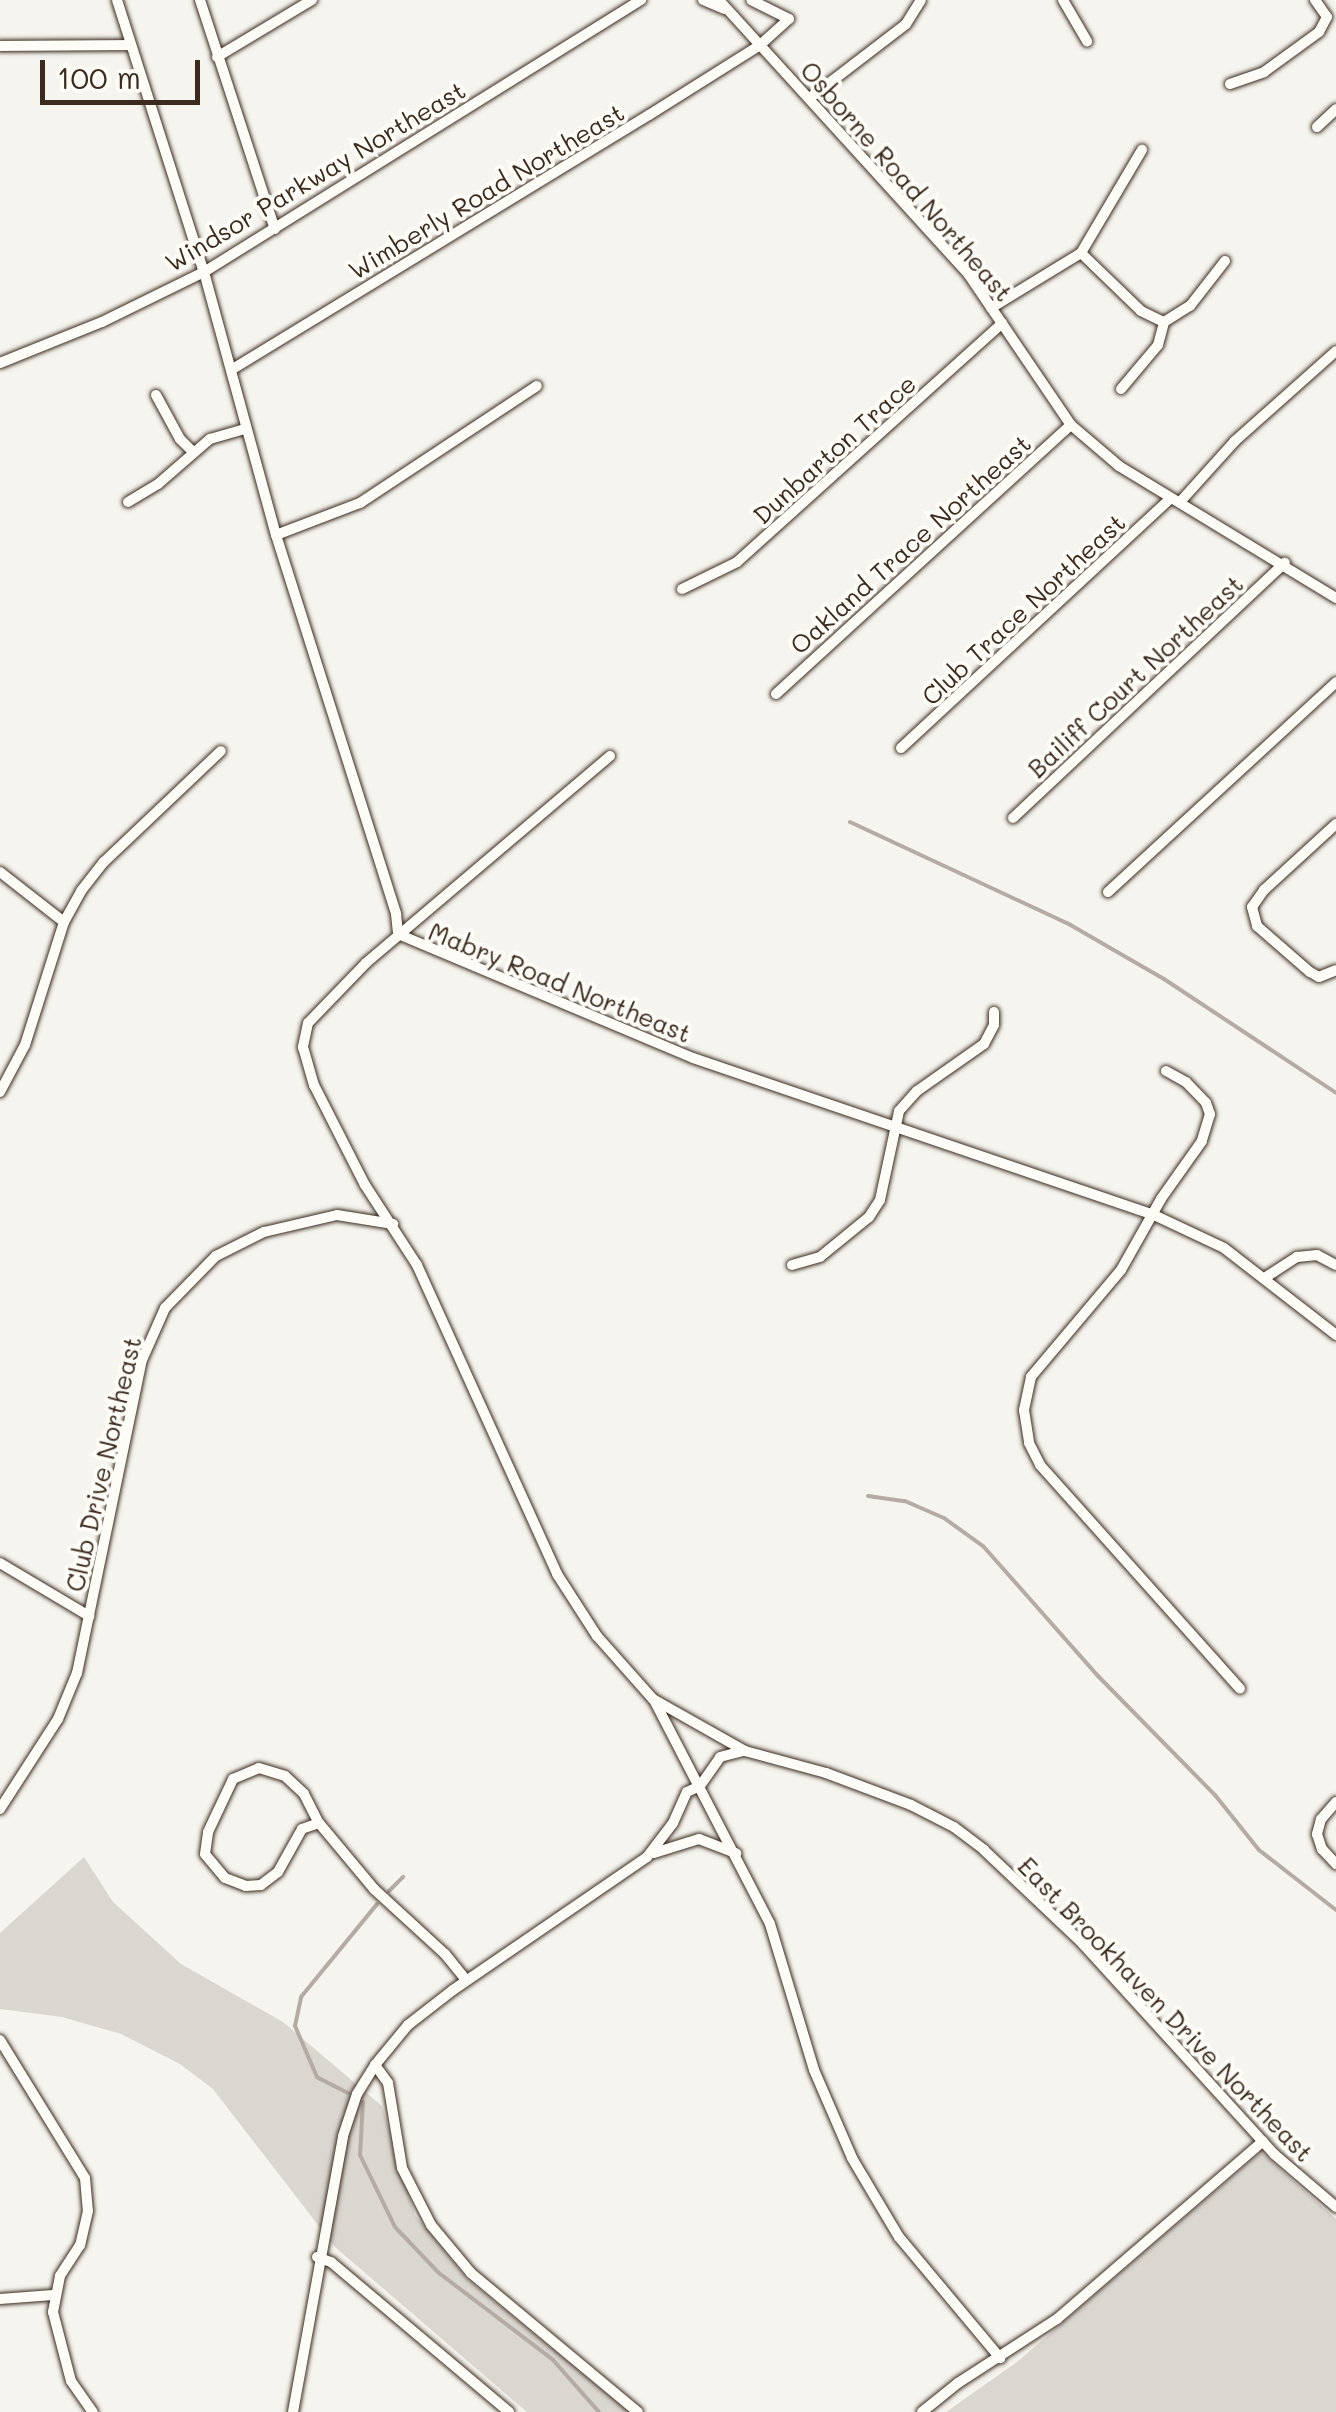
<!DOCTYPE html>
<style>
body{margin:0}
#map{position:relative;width:1336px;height:2412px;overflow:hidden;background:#f5f4ee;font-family:Mali,sans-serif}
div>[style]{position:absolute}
.green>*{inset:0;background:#dad6d0}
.stream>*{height:4px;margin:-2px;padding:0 2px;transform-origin:2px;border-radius:2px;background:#b4aca4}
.roads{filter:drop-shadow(0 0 2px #3b2a1e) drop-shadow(0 0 2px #3b2a1e)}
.minor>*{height:10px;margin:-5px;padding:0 5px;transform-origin:5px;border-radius:5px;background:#fdfcf7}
span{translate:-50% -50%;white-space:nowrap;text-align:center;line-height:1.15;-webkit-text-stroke:8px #fdfcf7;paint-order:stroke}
.street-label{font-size:25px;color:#3b2a1e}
.scale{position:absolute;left:40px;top:60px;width:160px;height:45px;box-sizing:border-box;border:5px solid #3b2a1e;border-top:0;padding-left:12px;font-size:30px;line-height:35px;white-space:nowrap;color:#3b2a1e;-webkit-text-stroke:8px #fdfcf7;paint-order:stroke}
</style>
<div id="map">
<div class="green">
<i style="clip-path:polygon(84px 1857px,113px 1902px,181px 1964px,283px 2022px,382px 2106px,415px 2215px,467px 2279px,629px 2412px,527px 2412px,335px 2247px,213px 2089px,180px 2064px,121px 2034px,62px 2017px,0 2009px,0 1933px)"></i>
<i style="clip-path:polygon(1261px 2152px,1336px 2219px,1336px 2412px,946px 2412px,1017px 2362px)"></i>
</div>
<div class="stream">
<i style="left:850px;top:822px;width:239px;rotate:25deg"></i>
<i style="left:1067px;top:923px;width:112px;rotate:30deg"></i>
<i style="left:1164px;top:979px;width:206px;rotate:33.5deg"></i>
<i style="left:868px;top:1496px;width:37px;rotate:8deg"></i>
<i style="left:905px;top:1501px;width:43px;rotate:23.6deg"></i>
<i style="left:944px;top:1518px;width:48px;rotate:35.7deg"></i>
<i style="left:983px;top:1546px;width:174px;rotate:48.5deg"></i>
<i style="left:1098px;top:1676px;width:167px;rotate:45.5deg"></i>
<i style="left:1215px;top:1795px;width:70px;rotate:51.3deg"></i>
<i style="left:1259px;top:1850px;width:98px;rotate:37.9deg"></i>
<i style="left:389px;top:1891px;width:20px;rotate:-45deg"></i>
<i style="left:348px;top:2093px;width:35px;rotate:-153deg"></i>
<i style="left:317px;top:2077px;width:56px;rotate:-113.3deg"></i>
<i style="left:295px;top:2026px;width:30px;rotate:-78deg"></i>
<i style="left:301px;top:1997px;width:120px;rotate:-50.7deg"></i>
<i style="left:363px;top:2102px;width:53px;rotate:93.2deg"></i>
<i style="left:360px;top:2155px;width:80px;rotate:64.1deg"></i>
<i style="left:395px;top:2227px;width:64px;rotate:46.3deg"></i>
<i style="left:439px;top:2273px;width:143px;rotate:37.3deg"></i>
<i style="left:553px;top:2360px;width:69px;rotate:48.5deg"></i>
</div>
<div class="roads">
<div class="minor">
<i style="left:117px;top:0;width:286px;rotate:72.3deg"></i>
<i style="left:204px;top:272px;width:273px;rotate:74.7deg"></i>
<i style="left:276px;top:535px;width:398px;rotate:72.4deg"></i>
<i style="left:396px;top:914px;width:20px;rotate:84deg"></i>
<i style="left:200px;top:0;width:241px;rotate:71.9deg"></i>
<i style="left:703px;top:0;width:23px;rotate:23deg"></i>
<i style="left:719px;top:0;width:372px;rotate:47.7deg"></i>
<i style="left:969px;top:275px;width:181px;rotate:55.8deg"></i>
<i style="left:1071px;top:425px;width:63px;rotate:40.5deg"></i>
<i style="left:1119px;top:466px;width:254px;rotate:31.3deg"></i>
<i style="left:1063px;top:0;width:48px;rotate:59.7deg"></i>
<i style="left:0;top:46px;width:129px;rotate:-0.4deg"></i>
<i style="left:217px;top:57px;width:111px;rotate:-31deg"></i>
<i style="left:1230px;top:84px;width:36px;rotate:-19deg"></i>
<i style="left:1264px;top:72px;width:68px;rotate:-36deg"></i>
<i style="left:1319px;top:32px;width:17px;rotate:-62deg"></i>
<i style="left:1327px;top:17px;width:21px;rotate:-125deg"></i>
<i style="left:811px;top:97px;width:120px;rotate:-37.5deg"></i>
<i style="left:906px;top:24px;width:28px;rotate:-58deg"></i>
<i style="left:1317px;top:127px;width:26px;rotate:-43deg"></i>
<i style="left:1081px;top:253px;width:83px;rotate:44deg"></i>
<i style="left:1141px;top:311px;width:25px;rotate:26deg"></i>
<i style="left:1164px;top:322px;width:31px;rotate:-32deg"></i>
<i style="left:1190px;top:306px;width:57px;rotate:-52.1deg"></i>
<i style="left:991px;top:308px;width:105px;rotate:-31.4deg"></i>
<i style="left:1081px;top:253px;width:120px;rotate:-59.4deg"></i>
<i style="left:0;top:363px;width:110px;rotate:-21.9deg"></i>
<i style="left:102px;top:322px;width:114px;rotate:-26.1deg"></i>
<i style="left:204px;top:272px;width:515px;rotate:-31.9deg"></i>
<i style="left:231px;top:370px;width:490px;rotate:-31.4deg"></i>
<i style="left:649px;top:115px;width:131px;rotate:-32.2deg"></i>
<i style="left:760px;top:45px;width:39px;rotate:-42deg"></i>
<i style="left:789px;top:19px;width:42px;rotate:-153.4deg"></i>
<i style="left:1121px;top:389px;width:57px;rotate:-49.9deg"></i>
<i style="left:1158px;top:345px;width:24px;rotate:-75deg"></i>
<i style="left:156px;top:395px;width:50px;rotate:61.4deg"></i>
<i style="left:180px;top:439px;width:17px;rotate:45deg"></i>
<i style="left:128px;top:502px;width:35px;rotate:-31deg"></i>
<i style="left:158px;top:484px;width:69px;rotate:-40.9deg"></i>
<i style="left:210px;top:439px;width:37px;rotate:-16deg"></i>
<i style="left:1180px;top:502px;width:82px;rotate:-48deg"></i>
<i style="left:1235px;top:441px;width:135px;rotate:-41.7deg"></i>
<i style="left:276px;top:535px;width:90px;rotate:-20.9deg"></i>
<i style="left:360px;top:503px;width:212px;rotate:-33.5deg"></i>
<i style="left:682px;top:589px;width:61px;rotate:-26.1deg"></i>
<i style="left:737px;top:562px;width:357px;rotate:-42deg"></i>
<i style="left:776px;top:694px;width:399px;rotate:-42.4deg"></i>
<i style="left:901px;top:748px;width:367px;rotate:-42.8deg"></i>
<i style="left:610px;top:756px;width:320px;rotate:139.7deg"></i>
<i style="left:366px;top:963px;width:83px;rotate:134deg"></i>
<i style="left:308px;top:1023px;width:25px;rotate:102deg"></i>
<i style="left:303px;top:1047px;width:40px;rotate:74deg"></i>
<i style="left:314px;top:1085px;width:112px;rotate:63deg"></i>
<i style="left:365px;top:1185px;width:95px;rotate:57deg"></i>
<i style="left:417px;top:1265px;width:339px;rotate:65.6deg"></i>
<i style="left:557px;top:1574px;width:74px;rotate:57.2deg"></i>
<i style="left:597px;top:1636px;width:84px;rotate:48.4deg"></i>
<i style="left:653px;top:1699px;width:106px;rotate:29.5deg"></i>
<i style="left:745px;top:1751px;width:84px;rotate:15.2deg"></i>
<i style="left:826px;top:1773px;width:91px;rotate:20.6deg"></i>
<i style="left:911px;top:1805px;width:48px;rotate:27.1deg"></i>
<i style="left:954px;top:1827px;width:38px;rotate:37deg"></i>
<i style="left:984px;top:1850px;width:137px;rotate:43.5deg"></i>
<i style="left:1083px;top:1944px;width:284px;rotate:47.7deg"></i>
<i style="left:1274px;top:2154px;width:82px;rotate:40.5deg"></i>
<i style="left:1013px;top:818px;width:373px;rotate:-43.2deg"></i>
<i style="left:1336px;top:824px;width:98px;rotate:137.5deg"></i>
<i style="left:1264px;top:890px;width:21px;rotate:125deg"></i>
<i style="left:1252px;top:907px;width:20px;rotate:75deg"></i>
<i style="left:1257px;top:926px;width:70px;rotate:41deg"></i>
<i style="left:1310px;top:972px;width:10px;rotate:29deg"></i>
<i style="left:1319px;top:977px;width:18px;rotate:-22deg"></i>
<i style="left:0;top:872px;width:81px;rotate:38deg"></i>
<i style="left:1108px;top:892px;width:310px;rotate:-42.6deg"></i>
<i style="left:398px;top:934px;width:320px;rotate:22.8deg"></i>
<i style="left:693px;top:1058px;width:487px;rotate:18.8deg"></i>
<i style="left:1154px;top:1215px;width:77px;rotate:25.2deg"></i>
<i style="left:1224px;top:1248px;width:142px;rotate:37.8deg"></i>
<i style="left:1166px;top:1071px;width:23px;rotate:29deg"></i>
<i style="left:1186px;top:1082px;width:29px;rotate:46deg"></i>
<i style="left:1206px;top:1103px;width:12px;rotate:70deg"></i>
<i style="left:1210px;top:1114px;width:28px;rotate:107deg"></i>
<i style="left:1202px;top:1141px;width:71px;rotate:125.3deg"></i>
<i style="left:1161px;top:1199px;width:81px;rotate:119.4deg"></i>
<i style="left:1121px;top:1270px;width:140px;rotate:130.1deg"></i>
<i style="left:1031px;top:1377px;width:34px;rotate:102deg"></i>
<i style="left:1024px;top:1410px;width:33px;rotate:81deg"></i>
<i style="left:1029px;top:1443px;width:25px;rotate:63deg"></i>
<i style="left:1040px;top:1465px;width:300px;rotate:48.2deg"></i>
<i style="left:0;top:1092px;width:53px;rotate:-62deg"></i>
<i style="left:25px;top:1045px;width:129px;rotate:-72.4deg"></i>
<i style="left:64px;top:922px;width:35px;rotate:-61deg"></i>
<i style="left:81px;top:891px;width:37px;rotate:-52deg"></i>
<i style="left:104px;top:862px;width:161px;rotate:-43.5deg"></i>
<i style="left:792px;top:1265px;width:29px;rotate:-16deg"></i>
<i style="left:820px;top:1257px;width:63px;rotate:-39.2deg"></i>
<i style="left:869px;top:1217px;width:20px;rotate:-57deg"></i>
<i style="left:880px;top:1200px;width:91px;rotate:-77.9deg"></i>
<i style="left:899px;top:1111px;width:27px;rotate:-48deg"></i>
<i style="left:917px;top:1091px;width:82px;rotate:-35deg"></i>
<i style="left:984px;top:1044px;width:21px;rotate:-62deg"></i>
<i style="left:994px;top:1025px;width:13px;rotate:-90deg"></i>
<i style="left:1266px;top:1277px;width:37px;rotate:-33deg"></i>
<i style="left:1297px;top:1257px;width:20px;rotate:-6deg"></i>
<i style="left:1317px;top:1255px;width:21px;rotate:28deg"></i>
<i style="left:0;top:1563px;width:104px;rotate:30.8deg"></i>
<i style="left:654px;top:1700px;width:252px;rotate:62.6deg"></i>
<i style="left:770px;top:1924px;width:152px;rotate:73.2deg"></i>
<i style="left:814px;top:2070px;width:96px;rotate:66.6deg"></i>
<i style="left:852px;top:2158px;width:92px;rotate:59.3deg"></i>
<i style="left:899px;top:2237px;width:158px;rotate:50.1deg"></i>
<i style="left:700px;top:1786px;width:35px;rotate:-55deg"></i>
<i style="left:720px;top:1757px;width:23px;rotate:-15deg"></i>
<i style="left:1336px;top:1802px;width:23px;rotate:131deg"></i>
<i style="left:1321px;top:1819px;width:16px;rotate:105deg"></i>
<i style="left:1317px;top:1834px;width:16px;rotate:72deg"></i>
<i style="left:1322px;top:1849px;width:21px;rotate:47deg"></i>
<i style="left:0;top:1809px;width:107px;rotate:-57.2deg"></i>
<i style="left:58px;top:1719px;width:50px;rotate:-67.6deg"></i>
<i style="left:77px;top:1673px;width:320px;rotate:-78.3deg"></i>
<i style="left:142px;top:1360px;width:57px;rotate:-66.1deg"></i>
<i style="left:165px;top:1308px;width:73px;rotate:-45.6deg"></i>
<i style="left:216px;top:1256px;width:54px;rotate:-26.6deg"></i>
<i style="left:264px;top:1232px;width:75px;rotate:-13.1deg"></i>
<i style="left:337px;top:1215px;width:57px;rotate:9.1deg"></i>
<i style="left:319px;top:1823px;width:18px;rotate:161deg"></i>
<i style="left:302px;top:1829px;width:49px;rotate:119.2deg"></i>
<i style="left:278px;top:1872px;width:21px;rotate:143deg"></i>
<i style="left:261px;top:1885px;width:15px;rotate:176deg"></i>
<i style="left:246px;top:1886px;width:22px;rotate:-159deg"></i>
<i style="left:225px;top:1878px;width:31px;rotate:-130deg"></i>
<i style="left:205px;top:1854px;width:22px;rotate:-82deg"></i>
<i style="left:208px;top:1832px;width:59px;rotate:-64.7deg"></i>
<i style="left:233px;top:1779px;width:28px;rotate:-23deg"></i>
<i style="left:259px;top:1768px;width:27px;rotate:17deg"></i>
<i style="left:285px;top:1776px;width:26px;rotate:43deg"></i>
<i style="left:304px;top:1794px;width:33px;rotate:63deg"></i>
<i style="left:319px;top:1823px;width:86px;rotate:50.2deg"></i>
<i style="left:374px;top:1889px;width:96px;rotate:42.5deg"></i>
<i style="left:445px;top:1954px;width:33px;rotate:51deg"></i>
<i style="left:654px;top:1853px;width:47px;rotate:-17.3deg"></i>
<i style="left:699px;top:1839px;width:40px;rotate:21deg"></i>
<i style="left:0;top:2040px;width:162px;rotate:58.4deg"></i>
<i style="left:85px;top:2178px;width:33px;rotate:85deg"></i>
<i style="left:88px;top:2211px;width:35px;rotate:103deg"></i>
<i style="left:80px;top:2245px;width:37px;rotate:123deg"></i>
<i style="left:60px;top:2276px;width:37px;rotate:101deg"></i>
<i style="left:53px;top:2312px;width:71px;rotate:75.4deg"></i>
<i style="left:71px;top:2381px;width:38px;rotate:55deg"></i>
<i style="left:375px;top:2065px;width:22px;rotate:54deg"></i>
<i style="left:388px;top:2083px;width:86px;rotate:80.6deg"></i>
<i style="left:402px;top:2168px;width:64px;rotate:63deg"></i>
<i style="left:431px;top:2225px;width:62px;rotate:50.2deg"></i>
<i style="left:471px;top:2273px;width:217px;rotate:39.8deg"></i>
<i style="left:317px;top:2257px;width:15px;rotate:20deg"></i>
<i style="left:331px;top:2262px;width:233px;rotate:40.1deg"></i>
<i style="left:0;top:2299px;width:53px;rotate:-4.3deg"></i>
<i style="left:293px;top:2412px;width:280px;rotate:-79.7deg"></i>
<i style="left:343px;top:2136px;width:44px;rotate:-71.6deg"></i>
<i style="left:357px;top:2094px;width:34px;rotate:-58deg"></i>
<i style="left:375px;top:2065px;width:52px;rotate:-50.5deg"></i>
<i style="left:408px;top:2025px;width:57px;rotate:-37.9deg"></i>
<i style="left:453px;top:1990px;width:235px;rotate:-34.4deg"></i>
<i style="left:647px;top:1857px;width:43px;rotate:-52.6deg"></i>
<i style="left:673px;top:1823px;width:34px;rotate:-66deg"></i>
<i style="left:687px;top:1792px;width:14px;rotate:-25deg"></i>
<i style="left:922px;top:2412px;width:46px;rotate:-38.9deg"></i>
<i style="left:958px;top:2383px;width:118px;rotate:-32.9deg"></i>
<i style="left:1057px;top:2319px;width:272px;rotate:-40.8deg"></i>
</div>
</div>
<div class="street-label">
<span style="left:315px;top:176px;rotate:-31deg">Windsor Parkway Northeast</span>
<span style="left:907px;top:181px;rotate:49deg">Osborne Road Northeast</span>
<span style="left:486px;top:191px;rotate:-31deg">Wimberly Road Northeast</span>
<span style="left:834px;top:449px;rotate:-42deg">Dunbarton Trace</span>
<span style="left:910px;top:544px;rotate:-42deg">Oakland Trace Northeast</span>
<span style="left:1023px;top:609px;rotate:-43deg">Club Trace Northeast</span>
<span style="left:1135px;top:676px;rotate:-43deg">Bailiff Court Northeast</span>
<span style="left:560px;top:982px;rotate:22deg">Mabry Road Northeast</span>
<span style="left:103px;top:1464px;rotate:-77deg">Club Drive Northeast</span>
<span style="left:1166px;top:2009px;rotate:46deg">East Brookhaven Drive Northeast</span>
</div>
<div class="scale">100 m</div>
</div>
